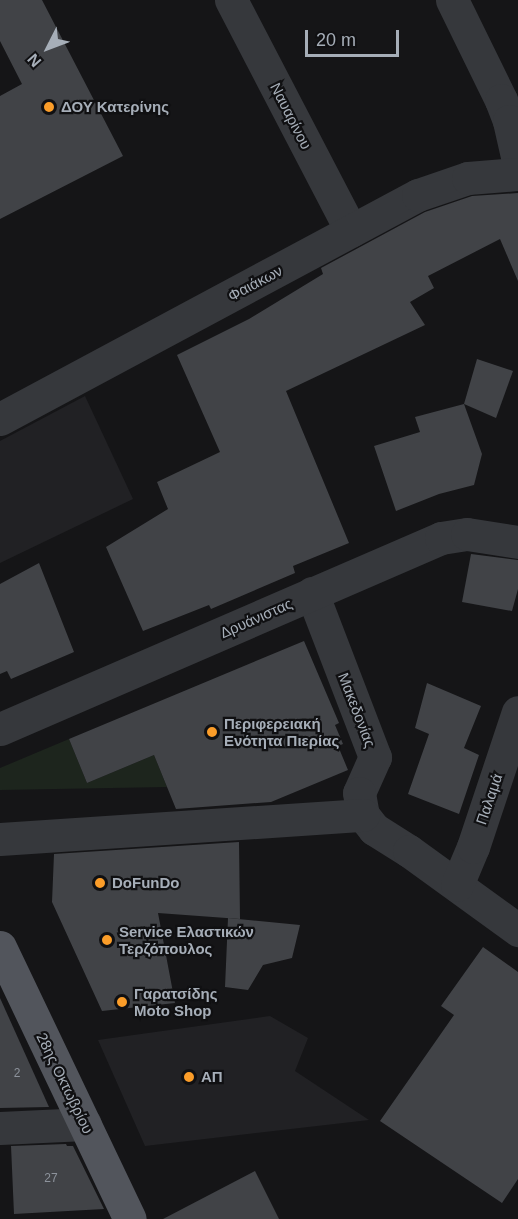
<!DOCTYPE html>
<meta charset="utf-8">
<style>
body{margin:0}
#map{position:relative;width:518px;height:1219px;overflow:hidden;background:#151517;font-family:Arial,sans-serif}
div>[style]{position:absolute}
.built>*{inset:0;background:#212124}
.green>*{inset:0;background:#1d251d}
.building>*{inset:0;background:#414347}
.minor>*{height:33px;margin:-16.5px;padding:0 16.5px;transform-origin:16.5px;border-radius:16.5px;background:#36383c}
.major>*{height:33px;margin:-16.5px;padding:0 16.5px;transform-origin:16.5px;border-radius:16.5px;background:#52555c}
.dots>*{width:16px;height:16px;translate:-50% -50%;box-sizing:border-box;border:3px solid #101012;border-radius:50%}
span{translate:-50% -50%;white-space:nowrap;text-align:center;line-height:1.15;-webkit-text-stroke:4.5px #101012;paint-order:stroke}
.number-label{font-size:12px;color:#8d939c}
.number-label span{-webkit-text-stroke-width:0}
.poi-label{font-size:15px;color:#a6aeb8;font-weight:700}
.left{translate:0 -50%;text-align:left}
.street-label{font-size:15px;color:#a6aeb8}
.north{position:absolute;left:18px;top:18px;width:60px;height:60px;-webkit-text-stroke:4px #101012;paint-order:stroke;rotate:228deg;font-size:16px;font-weight:700;line-height:24px;text-align:center;color:#a6aeb8}
.north::after{content:'';display:block;margin:auto;width:21px;height:27px;background:#a6aeb8;clip-path:polygon(50% 0,100% 100%,50% 72%,0 100%)}
.scale{position:absolute;left:305px;top:30px;width:94px;height:27px;box-sizing:border-box;border:3px solid #a6aeb8;border-top:0;padding-left:8px;font-size:18px;line-height:21px;white-space:nowrap;color:#a6aeb8;-webkit-text-stroke:4px #101012;paint-order:stroke}
</style>
<div id="map">
<div class="built">
<i style="clip-path:polygon(85px 396px,133px 499px,0 563px,0 441px)"></i>
<i style="clip-path:polygon(270px 1016px,308px 1038px,295px 1071px,369px 1120px,145px 1146px,98px 1040px)"></i>
</div>
<div class="green">
<i style="clip-path:polygon(69px 739px,87px 783px,154px 755px,167px 787px,0 790px,0 768px)"></i>
</div>
<div class="building">
<i style="clip-path:polygon(0 0,42px 0,123px 156px,0 219px,0 96px,22px 84px,0 41px)"></i>
<i style="clip-path:polygon(518px 193px,518px 281px,500px 239px,428px 276px,434px 288px,410px 302px,425px 325px,286px 391px,349px 543px,293px 566px,295px 573px,211px 609px,209px 605px,143px 631px,106px 547px,168px 509px,157px 482px,220px 452px,177px 355px,249px 319px,323px 274px,321px 268px,425px 212px,472px 196px)"></i>
<i style="clip-path:polygon(477px 359px,513px 371px,496px 418px,464px 404px)"></i>
<i style="clip-path:polygon(464px 404px,482px 454px,474px 485px,439px 494px,396px 511px,374px 446px,420px 432px,415px 417px)"></i>
<i style="clip-path:polygon(471px 554px,518px 560px,518px 589px,512px 611px,462px 602px)"></i>
<i style="clip-path:polygon(39px 563px,74px 652px,11px 679px,7px 671px,0 674px,0 584px)"></i>
<i style="clip-path:polygon(304px 641px,339px 723px,335px 725px,343px 744px,338px 746px,348px 770px,271px 802px,176px 809px,154px 755px,87px 783px,69px 739px)"></i>
<i style="clip-path:polygon(427px 683px,481px 706px,464px 748px,479px 755px,459px 814px,408px 794px,429px 734px,415px 728px)"></i>
<i style="clip-path:polygon(239px 842px,240px 919px,158px 913px,175px 1003px,102px 1011px,52px 902px,54px 854px)"></i>
<i style="clip-path:polygon(228px 918px,300px 925px,292px 958px,263px 965px,248px 990px,225px 987px)"></i>
<i style="clip-path:polygon(483px 947px,518px 972px,518px 1179px,502px 1203px,380px 1121px,454px 1015px,441px 1006px)"></i>
<i style="clip-path:polygon(0 998px,49px 1107px,0 1108px)"></i>
<i style="clip-path:polygon(66px 1144px,67px 1146px,73px 1146px,104px 1209px,14px 1214px,11px 1146px)"></i>
<i style="clip-path:polygon(255px 1171px,279px 1219px,163px 1219px)"></i>
</div>
<div class="minor">
<i style="left:231px;top:0;width:260px;rotate:62.5deg"></i>
<i style="left:452px;top:0;width:111px;rotate:63.9deg"></i>
<i style="left:501px;top:100px;width:22px;rotate:69deg"></i>
<i style="left:509px;top:121px;width:41px;rotate:77.3deg"></i>
<i style="left:0;top:419px;width:474px;rotate:-28.2deg"></i>
<i style="left:418px;top:195px;width:53px;rotate:-18.8deg"></i>
<i style="left:468px;top:178px;width:50px;rotate:-4.6deg"></i>
<i style="left:312px;top:593px;width:176px;rotate:69deg"></i>
<i style="left:375px;top:757px;width:39px;rotate:114deg"></i>
<i style="left:359px;top:793px;width:22px;rotate:80deg"></i>
<i style="left:363px;top:815px;width:18px;rotate:52deg"></i>
<i style="left:374px;top:829px;width:41px;rotate:32.2deg"></i>
<i style="left:409px;top:851px;width:135px;rotate:35.9deg"></i>
<i style="left:0;top:729px;width:481px;rotate:-23.4deg"></i>
<i style="left:441px;top:538px;width:26px;rotate:-9deg"></i>
<i style="left:467px;top:534px;width:52px;rotate:8.9deg"></i>
<i style="left:0;top:839px;width:364px;rotate:-3.8deg"></i>
<i style="left:457px;top:885px;width:41px;rotate:-67.2deg"></i>
<i style="left:473px;top:847px;width:142px;rotate:-71.6deg"></i>
<i style="left:0;top:1128px;width:85px;rotate:-2.7deg"></i>
</div>
<div class="major">
<i style="left:0;top:947px;width:301px;rotate:64.5deg"></i>
</div>
<div class="dots">
<i style="left:49px;top:107px;background:#fb9d29"></i>
<i style="left:212px;top:732px;background:#fb9d29"></i>
<i style="left:100px;top:883px;background:#fb9d29"></i>
<i style="left:107px;top:940px;background:#fb9d29"></i>
<i style="left:122px;top:1002px;background:#fb9d29"></i>
<i style="left:189px;top:1077px;background:#fb9d29"></i>
</div>
<div class="number-label">
<span style="left:17px;top:1074px">2</span>
<span style="left:51px;top:1179px">27</span>
</div>
<div class="poi-label">
<span class="left" style="left:61px;top:107px">ΔΟΥ Κατερίνης</span>
<span class="left" style="left:224px;top:732px">Περιφερειακή<br>Ενότητα Πιερίας</span>
<span class="left" style="left:112px;top:883px">DoFunDo</span>
<span class="left" style="left:119px;top:940px">Service Ελαστικών<br>Τερζόπουλος</span>
<span class="left" style="left:134px;top:1002px">Γαρατσίδης<br>Moto Shop</span>
<span class="left" style="left:201px;top:1077px">ΑΠ</span>
</div>
<div class="street-label">
<span style="left:291px;top:116px;rotate:63deg">Ναυαρίνου</span>
<span style="left:255px;top:283px;rotate:-28deg">Φαιάκων</span>
<span style="left:256px;top:618px;rotate:-24deg">Δρυάνιστας</span>
<span style="left:357px;top:710px;rotate:69deg">Μακεδονίας</span>
<span style="left:489px;top:799px;rotate:-71deg">Παλαμά</span>
<span style="left:65px;top:1083px;rotate:64deg">28ης Οκτωβρίου</span>
</div>
<div class="north">N</div>
<div class="scale">20 m</div>
</div>
